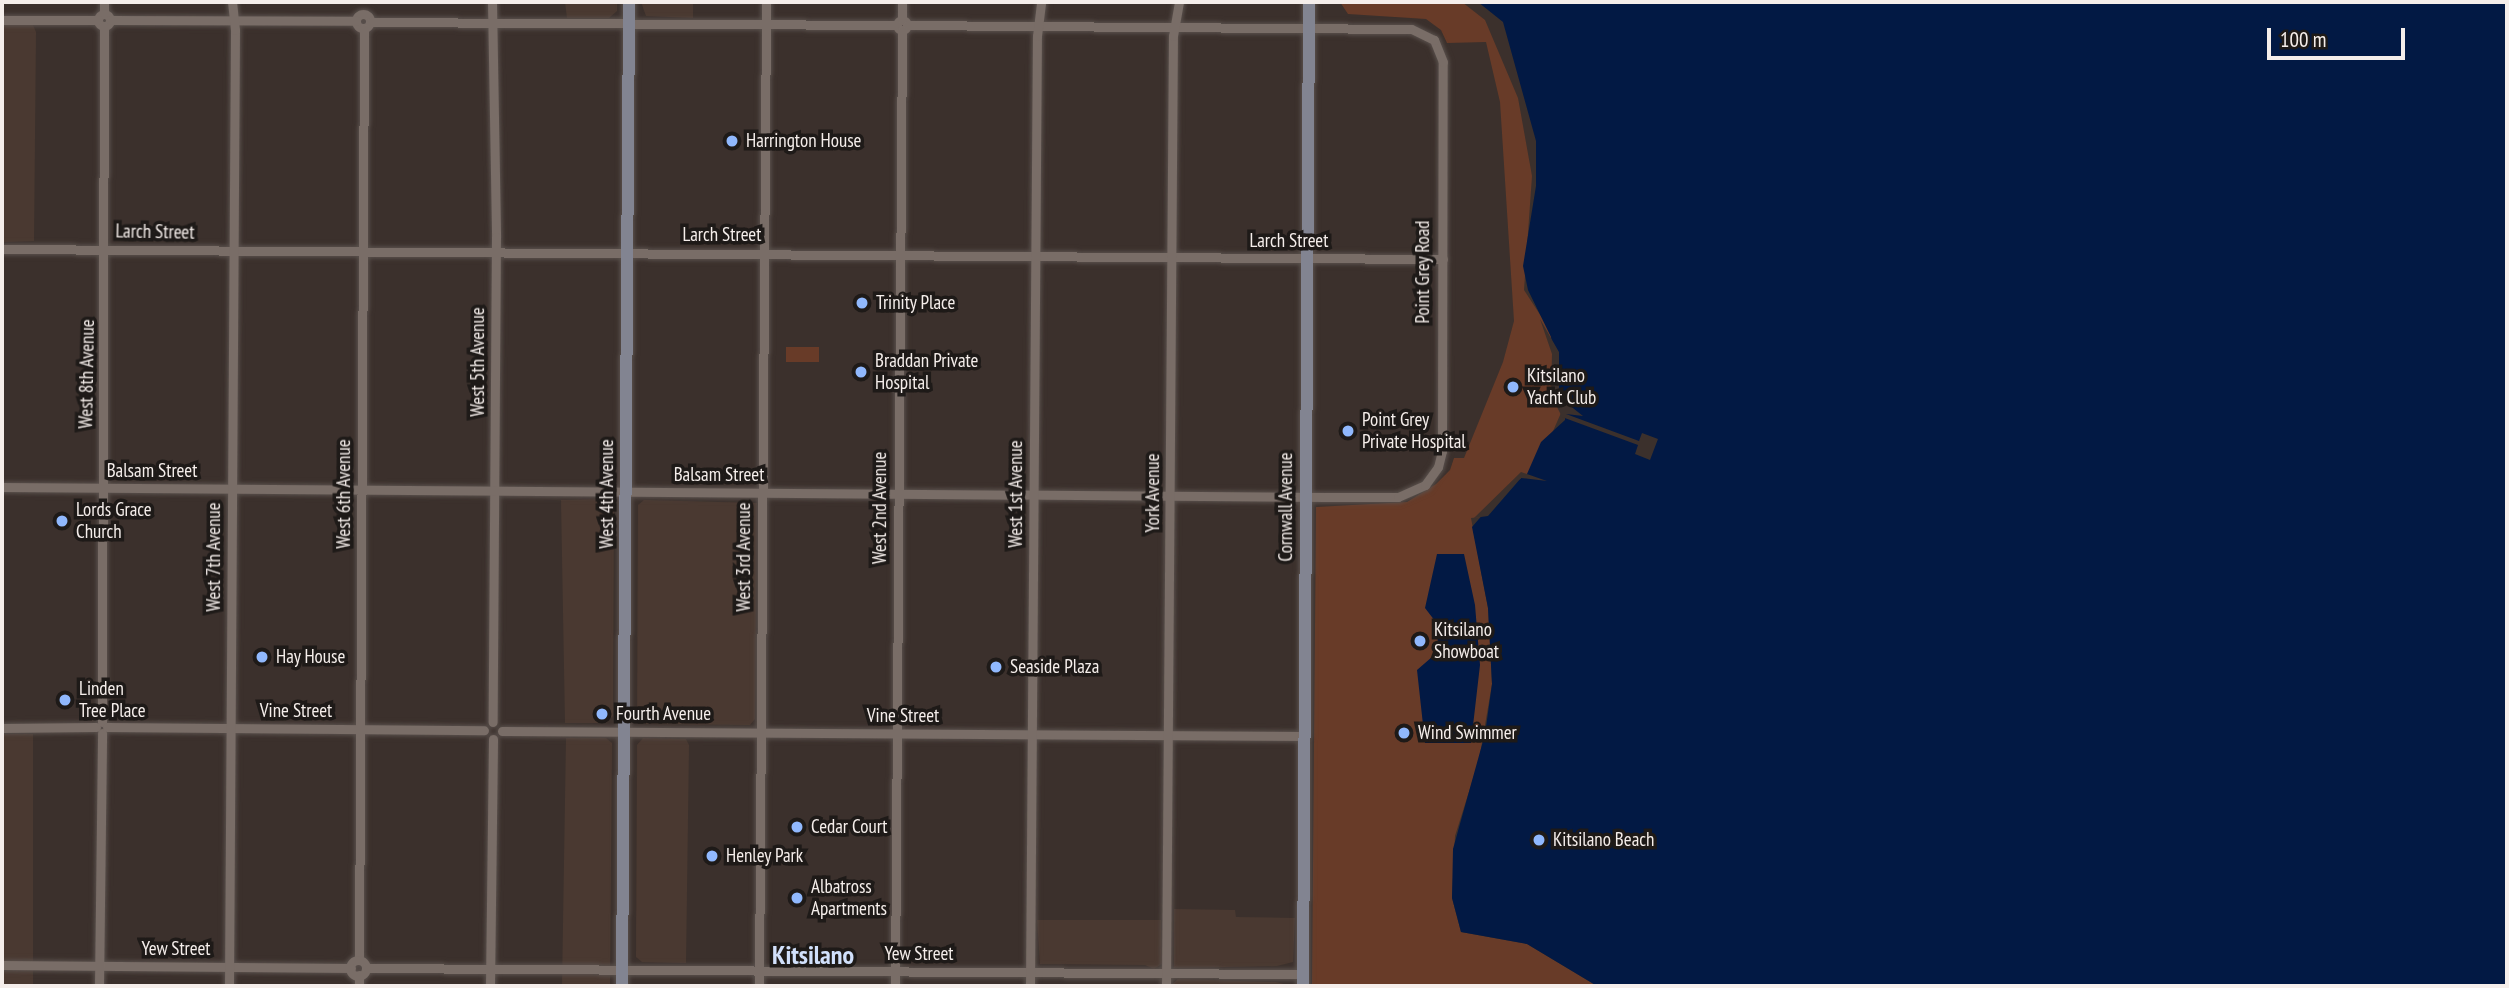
<!DOCTYPE html>
<style>
body{margin:0}
#map{position:relative;width:2509px;height:988px;overflow:hidden;background:#3b302c;font-family:"PT Sans Narrow",sans-serif}
div>[style]{position:absolute}
.built>*{inset:0;background:#4a3931}
.green>*{inset:0;background:#683b28}
.water>*{inset:0;background:#021944}
.pier>*{inset:0;background:#3b302c}
.roads{filter:drop-shadow(0 0 2px #59504c) drop-shadow(0 0 2px #59504c)}
.minor>*{height:9px;margin:-4.5px;padding:0 4.5px;transform-origin:4.5px;border-radius:4.5px;background:#796d67}
.minor>.ring{margin:-4.5px;padding:0;box-sizing:content-box;background:none;border:9px solid #796d67;border-radius:50%}
.secondary>*{height:12px;margin:-6px;padding:0 6px;transform-origin:6px;border-radius:6px;background:#828491}
.dots>*{width:19px;height:19px;translate:-50% -50%;box-sizing:border-box;border:4px solid #1e1a18;border-radius:50%}
span{translate:-50% -50%;white-space:nowrap;text-align:center;line-height:1.15;-webkit-text-stroke:7px #1e1a18;paint-order:stroke}
.poi-label{font-size:19px;color:#f5eeeb}
.left{translate:0 -50%;text-align:left}
.street-label{font-size:19px;color:#f5eeeb}
.district-label{font-size:26px;color:#d1e0fb;font-weight:700}
.frame{position:absolute;inset:0;border:4px solid #f5eeeb;pointer-events:none}
.scale{position:absolute;left:2267px;top:28px;width:138px;height:32px;box-sizing:border-box;border:4px solid #f5eeeb;border-top:0;padding-left:9px;font-size:21px;line-height:24px;white-space:nowrap;color:#f5eeeb;-webkit-text-stroke:5px #1e1a18;paint-order:stroke}
</style>
<div id="map">
<div class="built">
<i style="clip-path:polygon(565px 2px,617px 2px,617px 11px,609px 18px,567px 18px)"></i>
<i style="clip-path:polygon(641px 2px,693px 2px,693px 18px,646px 16px)"></i>
<i style="clip-path:polygon(2px 24px,33px 25px,36px 32px,34px 241px,2px 242px)"></i>
<i style="clip-path:polygon(608px 499px,614px 506px,613px 716px,606px 723px,565px 723px,561px 500px)"></i>
<i style="clip-path:polygon(644px 500px,757px 503px,755px 719px,750px 725px,644px 724px,637px 719px,638px 505px)"></i>
<i style="clip-path:polygon(2px 734px,33px 734px,33px 986px,2px 986px)"></i>
<i style="clip-path:polygon(566px 738px,606px 738px,612px 743px,610px 986px,562px 986px)"></i>
<i style="clip-path:polygon(643px 738px,686px 739px,689px 745px,686px 963px,642px 962px,636px 957px,637px 745px)"></i>
<i style="clip-path:polygon(1174px 909px,1235px 910px,1236px 917px,1295px 918px,1293px 962px,1277px 966px,1174px 968px)"></i>
<i style="clip-path:polygon(1037px 920px,1161px 920px,1162px 964px,1154px 969px,1145px 965px,1040px 964px)"></i>
<i style="clip-path:polygon(1178px 979px,1276px 982px,1292px 986px,1170px 986px)"></i>
</div>
<div class="green">
<i style="clip-path:polygon(1340px 2px,1462px 2px,1485px 20px,1518px 98px,1532px 176px,1524px 290px,1552px 333px,1564px 406px,1533px 477px,1481px 517px,1471px 518px,1488px 608px,1492px 684px,1479px 760px,1455px 836px,1452px 898px,1461px 932px,1527px 944px,1597px 986px,1312px 986px,1316px 507px,1407px 502px,1436px 484px,1450px 470px,1454px 458px,1464px 458px,1503px 362px,1514px 321px,1500px 102px,1486px 42px,1447px 43px,1441px 30px,1426px 19px,1348px 14px)"></i>
<i style="clip-path:polygon(786px 347px,819px 347px,819px 362px,786px 362px)"></i>
</div>
<div class="water">
<i style="clip-path:polygon(1478px 2px,2507px 2px,2507px 986px,1597px 986px,1527px 944px,1461px 932px,1452px 898px,1453px 849px,1485px 734px,1492px 684px,1488px 608px,1472px 527px,1505px 489px,1527px 474px,1541px 442px,1565px 420px,1565px 412px,1559px 404px,1551px 337px,1528px 290px,1523px 266px,1536px 186px,1536px 141px,1503px 22px)"></i>
<i style="clip-path:polygon(1437px 554px,1464px 554px,1475px 605px,1480px 665px,1471px 743px,1425px 743px,1417px 670px,1432px 657px,1438px 642px,1435px 621px,1425px 608px)"></i>
</div>
<div class="pier">
<i style="clip-path:polygon(1540px 319px,1559px 352px,1559px 397px,1583px 416px,1566px 414px,1639px 441px,1642px 433px,1658px 439px,1650px 460px,1635px 454px,1638px 445px,1562px 417px,1551px 395px,1552px 354px)"></i>
<i style="clip-path:polygon(1521px 472px,1547px 481px,1521px 478px,1488px 516px,1474px 518px)"></i>
</div>
<div class="roads">
<div class="minor">
<i style="left:104px;top:2px;width:12px;rotate:90deg"></i>
<i style="left:492px;top:2px;width:235px;rotate:89deg"></i>
<i style="left:496px;top:237px;width:485px;rotate:90.4deg"></i>
<i class="ring" style="left:98px;top:14px;width:3px;height:3px"></i>
<i class="ring" style="left:356px;top:14px;width:5px;height:5px"></i>
<i class="ring" style="left:897px;top:20px;width:1px;height:1px"></i>
<i style="left:2px;top:20px;width:96px"></i>
<i style="left:110px;top:20px;width:246px;rotate:0.2deg"></i>
<i style="left:902px;top:20px;width:18px;rotate:-90deg"></i>
<i style="left:370px;top:22px;width:527px;rotate:0.33deg"></i>
<i style="left:2px;top:249px;width:1441px;rotate:0.4deg"></i>
<i style="left:2px;top:487px;width:1323px;rotate:0.43deg"></i>
<i style="left:1325px;top:497px;width:73px"></i>
<i style="left:1398px;top:497px;width:30px;rotate:-24deg"></i>
<i style="left:1425px;top:485px;width:22px;rotate:-54deg"></i>
<i style="left:1438px;top:467px;width:16px;rotate:-76deg"></i>
<i style="left:1442px;top:451px;width:389px;rotate:-89.9deg"></i>
<i style="left:1443px;top:62px;width:24px;rotate:-112deg"></i>
<i style="left:1434px;top:40px;width:25px;rotate:-154deg"></i>
<i style="left:1411px;top:29px;width:504px;rotate:-179.55deg"></i>
<i style="left:102px;top:722px;width:696px;rotate:-89.84deg"></i>
<i style="left:107px;top:727px;width:377px;rotate:0.5deg"></i>
<i style="left:2px;top:728px;width:94px;rotate:-0.6deg"></i>
<i style="left:502px;top:731px;width:803px;rotate:0.36deg"></i>
<i style="left:359px;top:960px;width:932px;rotate:-89.69deg"></i>
<i class="ring" style="left:350px;top:960px;width:7px;height:7px"></i>
<i style="left:2px;top:965px;width:349px;rotate:0.5deg"></i>
<i style="left:366px;top:968px;width:937px;rotate:0.37deg"></i>
<i style="left:99px;top:986px;width:253px;rotate:-89.3deg"></i>
<i style="left:229px;top:986px;width:956px;rotate:-89.64deg"></i>
<i style="left:235px;top:30px;width:28px;rotate:-96deg"></i>
<i style="left:359px;top:986px;width:11px;rotate:-90deg"></i>
<i style="left:490px;top:986px;width:247px;rotate:-89.3deg"></i>
<i style="left:759px;top:986px;width:984px;rotate:-89.59deg"></i>
<i style="left:895px;top:986px;width:956px;rotate:-89.58deg"></i>
<i style="left:1030px;top:986px;width:950px;rotate:-89.58deg"></i>
<i style="left:1037px;top:36px;width:34px;rotate:-83deg"></i>
<i style="left:1166px;top:986px;width:950px;rotate:-89.58deg"></i>
<i style="left:1173px;top:36px;width:35px;rotate:-80deg"></i>
</div>
<div class="secondary">
<i style="left:622px;top:986px;width:984px;rotate:-89.59deg"></i>
<i style="left:1303px;top:986px;width:984px;rotate:-89.65deg"></i>
</div>
</div>
<div class="dots">
<i style="left:732px;top:141px;background:#90b8fd"></i>
<i style="left:862px;top:303px;background:#90b8fd"></i>
<i style="left:861px;top:372px;background:#90b8fd"></i>
<i style="left:1513px;top:387px;background:#90b8fd"></i>
<i style="left:1348px;top:431px;background:#90b8fd"></i>
<i style="left:62px;top:521px;background:#90b8fd"></i>
<i style="left:1420px;top:641px;background:#90b8fd"></i>
<i style="left:262px;top:657px;background:#90b8fd"></i>
<i style="left:996px;top:667px;background:#90b8fd"></i>
<i style="left:65px;top:700px;background:#90b8fd"></i>
<i style="left:602px;top:714px;background:#90b8fd"></i>
<i style="left:1404px;top:733px;background:#90b8fd"></i>
<i style="left:797px;top:827px;background:#90b8fd"></i>
<i style="left:1539px;top:840px;background:#90b8fd"></i>
<i style="left:712px;top:856px;background:#90b8fd"></i>
<i style="left:797px;top:898px;background:#90b8fd"></i>
</div>
<div class="poi-label">
<span class="left" style="left:746px;top:141px">Harrington House</span>
<span class="left" style="left:876px;top:303px">Trinity Place</span>
<span class="left" style="left:875px;top:372px">Braddan Private<br>Hospital</span>
<span class="left" style="left:1527px;top:387px">Kitsilano<br>Yacht Club</span>
<span class="left" style="left:1362px;top:431px">Point Grey<br>Private Hospital</span>
<span class="left" style="left:76px;top:521px">Lords Grace<br>Church</span>
<span class="left" style="left:1434px;top:641px">Kitsilano<br>Showboat</span>
<span class="left" style="left:276px;top:657px">Hay House</span>
<span class="left" style="left:1010px;top:667px">Seaside Plaza</span>
<span class="left" style="left:79px;top:700px">Linden<br>Tree Place</span>
<span class="left" style="left:616px;top:714px">Fourth Avenue</span>
<span class="left" style="left:1418px;top:733px">Wind Swimmer</span>
<span class="left" style="left:811px;top:827px">Cedar Court</span>
<span class="left" style="left:1553px;top:840px">Kitsilano Beach</span>
<span class="left" style="left:726px;top:856px">Henley Park</span>
<span class="left" style="left:811px;top:898px">Albatross<br>Apartments</span>
</div>
<div class="street-label">
<span style="left:155px;top:232px;rotate:1deg">Larch Street</span>
<span style="left:722px;top:235px">Larch Street</span>
<span style="left:1289px;top:241px">Larch Street</span>
<span style="left:1423px;top:272px;rotate:-90deg">Point Grey Road</span>
<span style="left:478px;top:362px;rotate:-90deg">West 5th Avenue</span>
<span style="left:87px;top:374px;rotate:-89deg">West 8th Avenue</span>
<span style="left:152px;top:471px">Balsam Street</span>
<span style="left:719px;top:475px">Balsam Street</span>
<span style="left:1153px;top:493px;rotate:-90deg">York Avenue</span>
<span style="left:344px;top:494px;rotate:-90deg">West 6th Avenue</span>
<span style="left:607px;top:494px;rotate:-90deg">West 4th Avenue</span>
<span style="left:1016px;top:494px;rotate:-90deg">West 1st Avenue</span>
<span style="left:1286px;top:507px;rotate:-90deg">Cornwall Avenue</span>
<span style="left:880px;top:508px;rotate:-90deg">West 2nd Avenue</span>
<span style="left:214px;top:557px;rotate:-90deg">West 7th Avenue</span>
<span style="left:744px;top:557px;rotate:-90deg">West 3rd Avenue</span>
<span style="left:296px;top:711px">Vine Street</span>
<span style="left:903px;top:716px">Vine Street</span>
<span style="left:176px;top:949px">Yew Street</span>
<span style="left:919px;top:954px">Yew Street</span>
</div>
<div class="district-label">
<span style="left:813px;top:955px">Kitsilano</span>
</div>
<div class="frame"></div>
<div class="scale">100 m</div>
</div>
